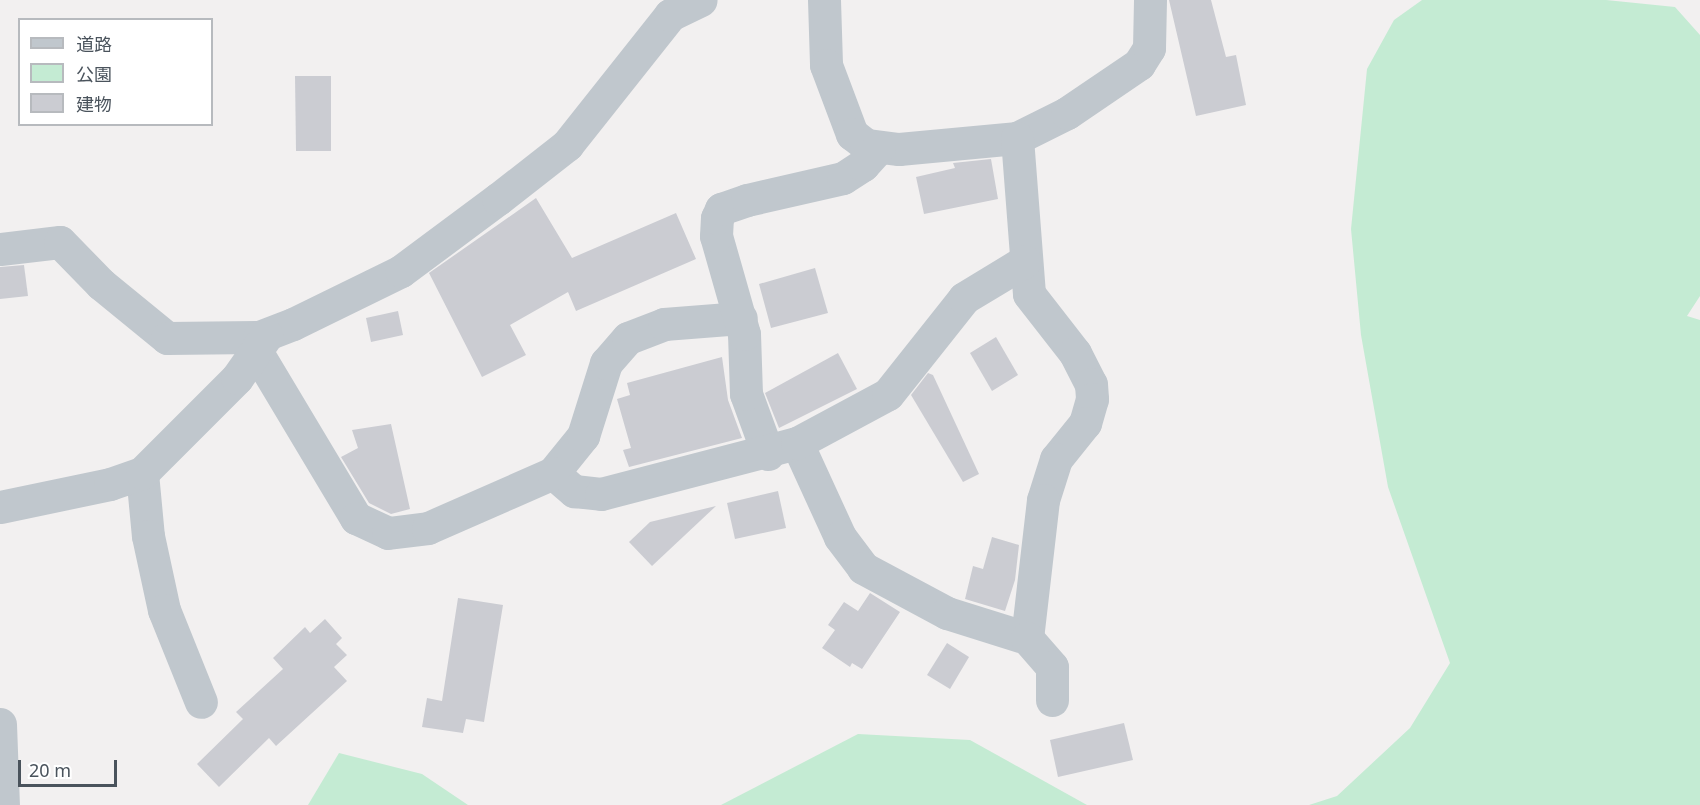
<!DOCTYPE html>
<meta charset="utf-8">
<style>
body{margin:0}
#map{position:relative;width:1700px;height:805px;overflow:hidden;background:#f2f0f0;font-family:"Noto Sans","Noto Sans JP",sans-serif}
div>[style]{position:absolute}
.green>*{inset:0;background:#c4ebd3}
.building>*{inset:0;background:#cbccd2}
.minor>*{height:33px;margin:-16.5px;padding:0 16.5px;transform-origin:16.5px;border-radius:16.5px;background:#c0c7cd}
span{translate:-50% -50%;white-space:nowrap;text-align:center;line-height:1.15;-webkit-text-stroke:4.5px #fff;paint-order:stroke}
.legend{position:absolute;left:18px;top:18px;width:195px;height:108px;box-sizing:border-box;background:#fff;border:2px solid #b7babe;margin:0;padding:8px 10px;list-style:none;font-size:18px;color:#4a535c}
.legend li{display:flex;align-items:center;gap:12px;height:30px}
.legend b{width:30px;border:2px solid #b7babe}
.scale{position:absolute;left:18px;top:760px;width:99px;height:27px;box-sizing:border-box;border:3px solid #4a535c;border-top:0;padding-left:8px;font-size:18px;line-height:21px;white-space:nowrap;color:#4a535c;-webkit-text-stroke:4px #fff;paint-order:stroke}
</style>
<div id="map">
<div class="green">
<i style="clip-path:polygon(1422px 0,1606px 0,1675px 7px,1700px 35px,1700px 296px,1687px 316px,1700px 320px,1700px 805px,1309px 805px,1337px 796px,1410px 728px,1450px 663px,1388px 487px,1361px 335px,1351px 229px,1367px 69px,1394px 20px)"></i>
<i style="clip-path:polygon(858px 734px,970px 740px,1087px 805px,721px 805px)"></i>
<i style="clip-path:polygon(339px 753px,422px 774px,468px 805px,308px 805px)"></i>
</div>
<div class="building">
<i style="clip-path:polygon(1169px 0,1211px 0,1226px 57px,1236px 55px,1246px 105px,1196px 116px)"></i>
<i style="clip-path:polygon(295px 76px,331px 76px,331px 151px,296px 151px)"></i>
<i style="clip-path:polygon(991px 159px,998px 199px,924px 214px,916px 177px,955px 168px,953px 163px)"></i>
<i style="clip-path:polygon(536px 198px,572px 258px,676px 213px,696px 259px,576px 311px,568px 292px,510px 325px,526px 355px,482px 377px,429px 273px)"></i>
<i style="clip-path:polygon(24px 265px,28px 296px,0 299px,0 267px)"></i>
<i style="clip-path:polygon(815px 268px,828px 313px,771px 328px,759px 284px)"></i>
<i style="clip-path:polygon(398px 311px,403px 335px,371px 342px,366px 318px)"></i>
<i style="clip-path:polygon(996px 337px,1018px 375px,992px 391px,970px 353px)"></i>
<i style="clip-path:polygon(838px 353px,857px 389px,779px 428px,765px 393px)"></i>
<i style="clip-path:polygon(722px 357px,728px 400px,742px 438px,629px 467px,623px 450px,631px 448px,617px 399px,630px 395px,627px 383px)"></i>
<i style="clip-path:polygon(928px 373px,933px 375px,979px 474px,963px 482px,911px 395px)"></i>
<i style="clip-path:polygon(391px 424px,410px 509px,391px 514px,369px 503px,341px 457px,358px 448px,352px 430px)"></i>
<i style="clip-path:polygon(778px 491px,786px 528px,735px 539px,727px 503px)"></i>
<i style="clip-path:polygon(716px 506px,652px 566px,629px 542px,650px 522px)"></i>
<i style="clip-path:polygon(992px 537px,1019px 545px,1015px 580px,1005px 611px,965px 599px,973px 566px,983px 569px)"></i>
<i style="clip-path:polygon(870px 593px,900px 612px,862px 669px,852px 663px,850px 667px,822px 648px,835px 630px,828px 625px,844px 602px,858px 611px)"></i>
<i style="clip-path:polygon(458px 598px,503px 605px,484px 722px,466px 719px,463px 733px,422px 727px,427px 698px,442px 701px)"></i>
<i style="clip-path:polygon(325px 619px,342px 638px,336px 644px,347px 655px,334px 667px,347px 681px,276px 746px,269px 738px,219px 787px,197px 764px,243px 719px,236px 712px,283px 669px,273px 658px,305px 627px,310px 633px)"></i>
<i style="clip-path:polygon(947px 643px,969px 657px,950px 689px,927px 675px)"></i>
<i style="clip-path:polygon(1124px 723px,1133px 760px,1058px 777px,1050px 740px)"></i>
</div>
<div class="minor">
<i style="left:824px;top:0;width:65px;rotate:88.2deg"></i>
<i style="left:826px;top:65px;width:74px;rotate:69.4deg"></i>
<i style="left:852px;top:134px;width:18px;rotate:38deg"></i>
<i style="left:866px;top:145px;width:33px;rotate:7deg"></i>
<i style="left:899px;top:149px;width:119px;rotate:-5.3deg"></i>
<i style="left:1017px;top:138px;width:56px;rotate:-26.6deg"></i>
<i style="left:1067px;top:113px;width:87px;rotate:-34.2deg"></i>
<i style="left:1139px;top:64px;width:19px;rotate:-58deg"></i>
<i style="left:1149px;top:48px;width:48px;rotate:-88.8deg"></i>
<i style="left:1017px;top:138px;width:156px;rotate:85.6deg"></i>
<i style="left:1029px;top:294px;width:75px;rotate:52.1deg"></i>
<i style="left:1075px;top:353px;width:35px;rotate:63deg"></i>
<i style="left:1091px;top:384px;width:15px;rotate:86deg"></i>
<i style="left:1092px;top:399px;width:25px;rotate:106deg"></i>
<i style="left:1085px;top:423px;width:46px;rotate:128.9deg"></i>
<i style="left:1056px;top:459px;width:43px;rotate:107.6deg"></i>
<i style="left:1043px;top:500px;width:139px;rotate:96.6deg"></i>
<i style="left:0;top:249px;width:60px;rotate:-6.7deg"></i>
<i style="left:60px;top:242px;width:59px;rotate:45.7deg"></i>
<i style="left:101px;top:284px;width:85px;rotate:39.3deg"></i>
<i style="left:167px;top:338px;width:92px;rotate:-0.6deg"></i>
<i style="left:259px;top:337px;width:36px;rotate:-21deg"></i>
<i style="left:293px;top:324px;width:120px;rotate:-26.1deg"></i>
<i style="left:401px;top:271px;width:121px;rotate:-36.6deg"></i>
<i style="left:498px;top:199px;width:88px;rotate:-38deg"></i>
<i style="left:567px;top:145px;width:166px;rotate:-51.6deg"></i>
<i style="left:670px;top:15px;width:34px;rotate:-26deg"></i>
<i style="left:256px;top:351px;width:195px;rotate:59.1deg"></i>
<i style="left:356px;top:518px;width:35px;rotate:25deg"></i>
<i style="left:388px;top:533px;width:40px;rotate:-7.1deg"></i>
<i style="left:428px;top:528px;width:137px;rotate:-23.7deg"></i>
<i style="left:553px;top:473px;width:48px;rotate:-51deg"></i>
<i style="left:583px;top:436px;width:77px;rotate:-72.5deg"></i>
<i style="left:606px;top:363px;width:33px;rotate:-49deg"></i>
<i style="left:628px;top:338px;width:39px;rotate:-21deg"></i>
<i style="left:664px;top:324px;width:77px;rotate:-4.5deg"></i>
<i style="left:797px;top:443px;width:103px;rotate:65.4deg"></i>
<i style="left:840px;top:537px;width:39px;rotate:53deg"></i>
<i style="left:863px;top:568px;width:95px;rotate:28.2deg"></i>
<i style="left:947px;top:613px;width:84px;rotate:17.4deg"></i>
<i style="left:1027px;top:638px;width:38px;rotate:49deg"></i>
<i style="left:1052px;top:667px;width:33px;rotate:90deg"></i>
<i style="left:768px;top:454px;width:64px;rotate:-110.1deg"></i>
<i style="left:746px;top:394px;width:60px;rotate:-91.9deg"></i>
<i style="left:744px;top:334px;width:102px;rotate:-105.9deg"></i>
<i style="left:716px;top:236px;width:18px;rotate:-87deg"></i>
<i style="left:717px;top:218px;width:10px;rotate:-66deg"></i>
<i style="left:721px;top:209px;width:28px;rotate:-19deg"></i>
<i style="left:747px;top:200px;width:98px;rotate:-12.9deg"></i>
<i style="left:843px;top:178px;width:24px;rotate:-33deg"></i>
<i style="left:863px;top:165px;width:24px;rotate:-48deg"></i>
<i style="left:142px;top:473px;width:63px;rotate:84.6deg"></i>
<i style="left:148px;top:536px;width:76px;rotate:77.8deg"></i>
<i style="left:164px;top:610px;width:99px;rotate:68.1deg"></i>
<i style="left:553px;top:473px;width:28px;rotate:41deg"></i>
<i style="left:574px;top:491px;width:27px;rotate:6deg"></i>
<i style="left:601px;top:494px;width:203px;rotate:-14.6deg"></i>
<i style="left:797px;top:443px;width:103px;rotate:-28.3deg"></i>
<i style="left:888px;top:394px;width:122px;rotate:-51.6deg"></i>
<i style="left:964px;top:298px;width:71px;rotate:-31.2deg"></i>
<i style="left:0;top:507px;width:112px;rotate:-11.8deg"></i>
<i style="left:110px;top:484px;width:34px;rotate:-19deg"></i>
<i style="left:142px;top:473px;width:134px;rotate:-45deg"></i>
<i style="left:237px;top:378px;width:52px;rotate:-55.1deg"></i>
<i style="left:0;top:724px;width:81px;rotate:87.9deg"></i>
</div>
<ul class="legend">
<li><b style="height:8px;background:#c0c7cd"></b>道路</li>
<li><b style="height:16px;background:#c4ebd3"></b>公園</li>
<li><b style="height:16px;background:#cbccd2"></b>建物</li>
</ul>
<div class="scale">20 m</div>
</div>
